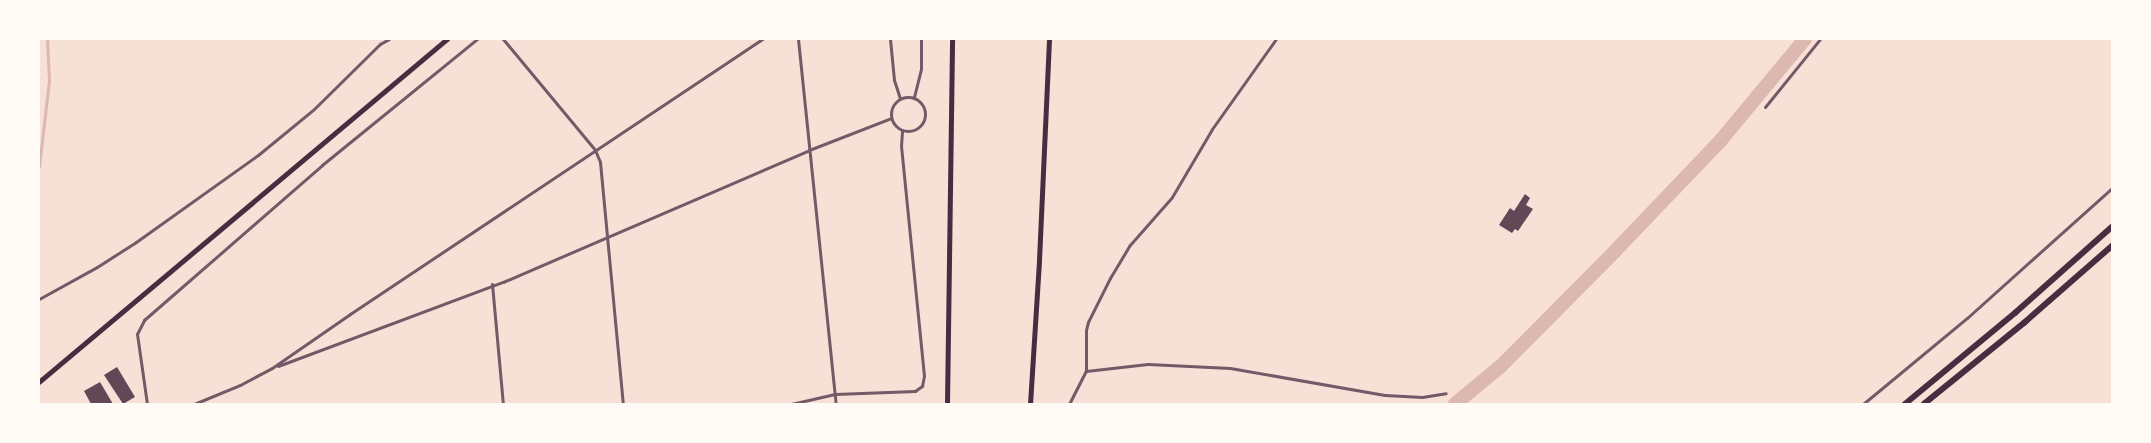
<!DOCTYPE html>
<style>
body{margin:0}
#map{position:relative;width:2151px;height:443px;overflow:hidden;background:#f7e1d7;font-family:"Fira Sans Condensed",sans-serif}
div>[style]{position:absolute}
.stream>*{height:2.5px;margin:-1.25px;padding:0 1.25px;transform-origin:1.25px;border-radius:1.25px;background:#dcb8b0}
.river>*{height:14px;margin:-7px;padding:0 7px;transform-origin:7px;border-radius:7px;background:#dcb8b0}
.building>*{inset:0;background:#644757}
.minor>*{height:3px;margin:-1.5px;padding:0 1.5px;transform-origin:1.5px;border-radius:1.5px;background:#755966}
.minor>.ring{margin:-1.5px;padding:0;box-sizing:content-box;background:none;border:3px solid #755966;border-radius:50%}
.secondary>*{height:4.5px;margin:-2.25px;padding:0 2.25px;transform-origin:2.25px;border-radius:2.25px;background:#4a2c40}
.trunk>*{height:5px;margin:-2.5px;padding:0 2.5px;transform-origin:2.5px;border-radius:2.5px;background:#4a2c40}
.motorway>*{height:5.5px;margin:-2.75px;padding:0 2.75px;transform-origin:2.75px;border-radius:2.75px;background:#4a2c40}
span{translate:-50% -50%;white-space:nowrap;text-align:center;line-height:1.15;-webkit-text-stroke:5px #fffaf5;paint-order:stroke}
.frame{position:absolute;inset:0;border:40px solid #fffaf5;pointer-events:none}
</style>
<div id="map">
<div class="stream">
<i style="left:39px;top:167px;width:88px;rotate:-83.4deg"></i>
<i style="left:49px;top:80px;width:41px;rotate:-92.8deg"></i>
</div>
<div class="river">
<i style="left:1455px;top:404px;width:60px;rotate:-39.6deg"></i>
<i style="left:1501px;top:366px;width:163px;rotate:-45.2deg"></i>
<i style="left:1616px;top:250px;width:152px;rotate:-46.3deg"></i>
<i style="left:1721px;top:140px;width:131px;rotate:-50.3deg"></i>
</div>
<div class="building">
<i style="clip-path:polygon(1525px 194px,1530px 198px,1526px 205px,1533px 209px,1518px 231px,1515px 229px,1512px 233px,1499px 225px,1510px 208px,1514px 211px)"></i>
<i style="clip-path:polygon(117px 367px,135px 397px,123px 404px,104px 375px)"></i>
<i style="clip-path:polygon(100px 382px,113px 404px,91px 404px,84px 391px)"></i>
</div>
<div class="minor">
<i style="left:503px;top:39px;width:144px;rotate:50.3deg"></i>
<i style="left:595px;top:150px;width:13px;rotate:67deg"></i>
<i style="left:600px;top:162px;width:243px;rotate:84.6deg"></i>
<i style="left:798px;top:39px;width:367px;rotate:84.1deg"></i>
<i style="left:890px;top:39px;width:41px;rotate:84.4deg"></i>
<i style="left:894px;top:80px;width:19px;rotate:72deg"></i>
<i class="ring" style="left:891px;top:97px;width:31px;height:31px"></i>
<i style="left:914px;top:97px;width:29px;rotate:-76deg"></i>
<i style="left:921px;top:69px;width:30px;rotate:-90deg"></i>
<i style="left:1765px;top:107px;width:87px;rotate:-51deg"></i>
<i style="left:492px;top:284px;width:121px;rotate:84.8deg"></i>
<i style="left:39px;top:299px;width:66px;rotate:-28.9deg"></i>
<i style="left:97px;top:267px;width:46px;rotate:-32.7deg"></i>
<i style="left:136px;top:242px;width:150px;rotate:-35.5deg"></i>
<i style="left:258px;top:155px;width:72px;rotate:-39.4deg"></i>
<i style="left:314px;top:109px;width:93px;rotate:-44.6deg"></i>
<i style="left:380px;top:44px;width:10px;rotate:-29deg"></i>
<i style="left:278px;top:366px;width:240px;rotate:-20.5deg"></i>
<i style="left:503px;top:282px;width:333px;rotate:-23.3deg"></i>
<i style="left:809px;top:150px;width:88px;rotate:-21.3deg"></i>
<i style="left:1086px;top:371px;width:62px;rotate:-6.4deg"></i>
<i style="left:1148px;top:364px;width:82px;rotate:2.8deg"></i>
<i style="left:1230px;top:368px;width:157px;rotate:9.9deg"></i>
<i style="left:1385px;top:395px;width:37px;rotate:3deg"></i>
<i style="left:1422px;top:397px;width:24px;rotate:-9deg"></i>
<i style="left:147px;top:404px;width:71px;rotate:-98.1deg"></i>
<i style="left:137px;top:334px;width:16px;rotate:-63deg"></i>
<i style="left:144px;top:320px;width:236px;rotate:-41deg"></i>
<i style="left:322px;top:165px;width:200px;rotate:-39.1deg"></i>
<i style="left:194px;top:404px;width:50px;rotate:-22.4deg"></i>
<i style="left:240px;top:385px;width:36px;rotate:-28deg"></i>
<i style="left:272px;top:368px;width:95px;rotate:-34.7deg"></i>
<i style="left:350px;top:314px;width:496px;rotate:-33.7deg"></i>
<i style="left:791px;top:404px;width:45px;rotate:-12.8deg"></i>
<i style="left:835px;top:394px;width:80px;rotate:-2.1deg"></i>
<i style="left:915px;top:391px;width:9px;rotate:-36deg"></i>
<i style="left:922px;top:386px;width:10px;rotate:-79deg"></i>
<i style="left:924px;top:376px;width:231px;rotate:-95.7deg"></i>
<i style="left:901px;top:146px;width:16px;rotate:-86deg"></i>
<i style="left:1069px;top:404px;width:37px;rotate:-63deg"></i>
<i style="left:1086px;top:371px;width:41px;rotate:-90deg"></i>
<i style="left:1086px;top:330px;width:8px;rotate:-76deg"></i>
<i style="left:1088px;top:322px;width:49px;rotate:-63.4deg"></i>
<i style="left:1110px;top:278px;width:37px;rotate:-59deg"></i>
<i style="left:1129px;top:246px;width:65px;rotate:-48.7deg"></i>
<i style="left:1172px;top:197px;width:79px;rotate:-59.5deg"></i>
<i style="left:1212px;top:129px;width:110px;rotate:-54.6deg"></i>
<i style="left:1863px;top:404px;width:135px;rotate:-39.6deg"></i>
<i style="left:1967px;top:318px;width:195px;rotate:-41.9deg"></i>
</div>
<div class="secondary">
<i style="left:39px;top:382px;width:533px;rotate:-40.05deg"></i>
<i style="left:947px;top:404px;width:365px;rotate:-89.2deg"></i>
</div>
<div class="trunk">
<i style="left:1030px;top:404px;width:144px;rotate:-86.4deg"></i>
<i style="left:1039px;top:260px;width:221px;rotate:-87.4deg"></i>
</div>
<div class="motorway">
<i style="left:1905px;top:404px;width:143px;rotate:-39.6deg"></i>
<i style="left:2015px;top:313px;width:130px;rotate:-41.6deg"></i>
<i style="left:1924px;top:404px;width:129px;rotate:-39deg"></i>
<i style="left:2024px;top:323px;width:117px;rotate:-41.2deg"></i>
</div>
<div class="frame"></div>
</div>
